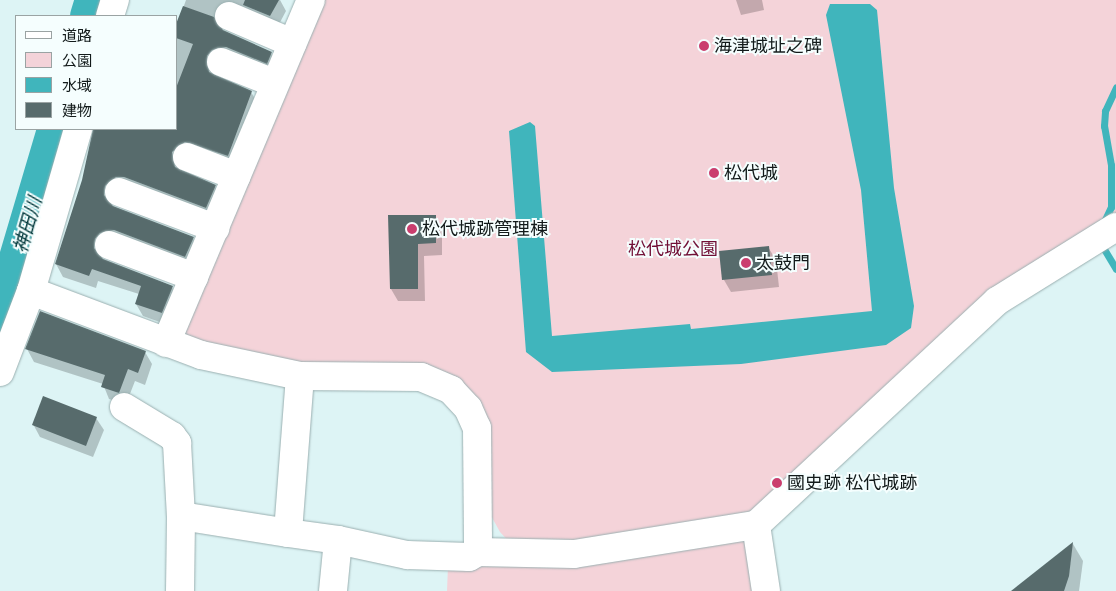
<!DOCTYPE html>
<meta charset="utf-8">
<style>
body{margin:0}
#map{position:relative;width:1116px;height:591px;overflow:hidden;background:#ddf4f5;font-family:"Fira Sans Condensed","Noto Sans JP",sans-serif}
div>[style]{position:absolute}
.green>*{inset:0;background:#f4d3d9}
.water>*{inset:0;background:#40b5bc}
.shadow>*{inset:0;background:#0003}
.stream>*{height:7px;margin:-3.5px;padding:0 3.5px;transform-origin:3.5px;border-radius:3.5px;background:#40b5bc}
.river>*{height:41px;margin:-20.5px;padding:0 20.5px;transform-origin:20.5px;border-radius:20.5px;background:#40b5bc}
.building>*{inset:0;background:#576b6c}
.roads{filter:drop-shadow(0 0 1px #9aafb0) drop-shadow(0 0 1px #9aafb0)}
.minor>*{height:28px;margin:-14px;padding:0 14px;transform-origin:14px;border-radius:14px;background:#fff}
.dots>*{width:14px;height:14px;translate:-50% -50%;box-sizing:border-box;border:2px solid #f5fefe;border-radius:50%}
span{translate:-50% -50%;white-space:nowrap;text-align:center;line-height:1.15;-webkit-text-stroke:4px #f5fefe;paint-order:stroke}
.poi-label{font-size:18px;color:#121a1a}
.left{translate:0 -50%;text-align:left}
.park-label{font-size:18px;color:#710f36}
.water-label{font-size:19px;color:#01393c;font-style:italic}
.legend{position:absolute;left:15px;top:15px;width:162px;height:115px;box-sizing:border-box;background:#f5fefe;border:1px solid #9aa3a3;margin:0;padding:6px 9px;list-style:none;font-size:15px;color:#121a1a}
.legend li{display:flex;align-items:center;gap:10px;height:25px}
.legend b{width:25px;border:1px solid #9aa3a3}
</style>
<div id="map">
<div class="green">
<i style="clip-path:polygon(323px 0,1116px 0,1116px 216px,753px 517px,671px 532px,513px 546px,500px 532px,489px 512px,470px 394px,287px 367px,176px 341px)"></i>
<i style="clip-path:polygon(750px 537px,757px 591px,447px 591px,448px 566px)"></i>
</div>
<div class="water">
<i style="clip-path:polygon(830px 4px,870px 4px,877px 10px,894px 188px,914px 306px,911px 328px,886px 345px,741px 364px,552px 372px,526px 352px,509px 131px,530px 122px,535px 126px,552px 336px,690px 324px,691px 329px,872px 311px,861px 190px,826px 15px)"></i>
</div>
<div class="shadow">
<i style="clip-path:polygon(186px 0,280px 0,286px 11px,277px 28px,226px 16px,221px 30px,271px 53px,278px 65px,274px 75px,213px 69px,214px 76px,251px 92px,258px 104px,235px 168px,179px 164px,180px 170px,215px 186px,222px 198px,213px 220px,111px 199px,110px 205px,193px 238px,200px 250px,192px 269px,105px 245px,101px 258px,172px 287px,179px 299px,168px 325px,143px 316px,136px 304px,139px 294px,98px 281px,96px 288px,63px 277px,56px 264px,118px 129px,176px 129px,176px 28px)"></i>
<i style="clip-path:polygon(736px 0,762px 0,764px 10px,741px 15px)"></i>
<i style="clip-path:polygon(390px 216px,435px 216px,442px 228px,442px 255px,424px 256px,425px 301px,398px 301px,391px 289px)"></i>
<i style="clip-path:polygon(768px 247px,776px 260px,779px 287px,731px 292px,724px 280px,720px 253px)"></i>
<i style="clip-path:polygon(27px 349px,145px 352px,152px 364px,145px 385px,135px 381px,126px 404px,109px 399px,103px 384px,34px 362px)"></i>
<i style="clip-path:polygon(96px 418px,104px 430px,93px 457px,40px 437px,33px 424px)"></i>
<i style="clip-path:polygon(1073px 544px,1083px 561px,1079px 591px,1013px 591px)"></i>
</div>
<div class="stream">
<i style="left:1102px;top:226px;width:21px;rotate:-65deg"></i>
<i style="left:1111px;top:207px;width:42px;rotate:-90deg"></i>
<i style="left:1111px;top:165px;width:40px;rotate:-100deg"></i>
<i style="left:1104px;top:126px;width:15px;rotate:-86deg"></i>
<i style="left:1105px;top:111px;width:26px;rotate:-65deg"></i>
<i style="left:1101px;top:244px;width:29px;rotate:59deg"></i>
</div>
<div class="river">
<i style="left:90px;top:16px;width:17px;rotate:-73deg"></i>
<i style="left:0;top:322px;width:201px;rotate:-73.5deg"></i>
</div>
<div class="building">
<i style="clip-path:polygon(245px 0,279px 0,270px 16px,243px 5px)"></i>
<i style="clip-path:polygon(183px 6px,214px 17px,223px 30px,272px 52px,267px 64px,226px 47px,212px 50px,207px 56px,209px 72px,252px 91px,228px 156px,185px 142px,172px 152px,175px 167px,216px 185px,206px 208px,124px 177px,116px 177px,105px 186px,104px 195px,113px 206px,194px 237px,185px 257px,114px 230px,100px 233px,95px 239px,94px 248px,103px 259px,173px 286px,162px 313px,135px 304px,141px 286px,92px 269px,89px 276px,55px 264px,82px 180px,93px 129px,176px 129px,176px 88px,193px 44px,176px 38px,176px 24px)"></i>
<i style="clip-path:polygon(388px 215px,436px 215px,436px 243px,418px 244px,418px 289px,390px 289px)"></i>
<i style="clip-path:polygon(769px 246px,772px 275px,722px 280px,719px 251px)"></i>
<i style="clip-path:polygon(40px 311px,146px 351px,138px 373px,128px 369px,119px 393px,101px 387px,105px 375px,25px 349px)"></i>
<i style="clip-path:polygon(43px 396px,97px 417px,86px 446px,32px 425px)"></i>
<i style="clip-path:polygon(1073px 542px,1069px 576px,1064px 591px,1011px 591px)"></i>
</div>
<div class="roads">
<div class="minor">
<i style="left:110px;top:16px;width:17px;rotate:-73deg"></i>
<i style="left:229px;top:16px;width:69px;rotate:23.2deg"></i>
<i style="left:221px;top:62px;width:57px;rotate:21.6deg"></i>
<i style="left:187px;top:157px;width:53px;rotate:21.2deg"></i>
<i style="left:119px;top:192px;width:103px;rotate:20.6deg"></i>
<i style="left:109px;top:245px;width:91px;rotate:20.6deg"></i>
<i style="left:31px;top:291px;width:182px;rotate:20.6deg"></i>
<i style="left:201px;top:355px;width:101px;rotate:12deg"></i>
<i style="left:300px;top:376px;width:121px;rotate:0.5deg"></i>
<i style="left:421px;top:377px;width:33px;rotate:23deg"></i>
<i style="left:451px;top:390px;width:25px;rotate:47deg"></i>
<i style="left:468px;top:408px;width:22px;rotate:66deg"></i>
<i style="left:477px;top:428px;width:124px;rotate:89.5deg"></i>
<i style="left:478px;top:552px;width:96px;rotate:1.2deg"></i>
<i style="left:574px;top:554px;width:184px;rotate:-9.1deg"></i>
<i style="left:756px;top:525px;width:329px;rotate:-42.9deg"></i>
<i style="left:997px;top:301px;width:140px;rotate:-31.9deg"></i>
<i style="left:166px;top:343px;width:372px;rotate:-67.1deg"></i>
<i style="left:0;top:372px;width:87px;rotate:-69.1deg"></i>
<i style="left:31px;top:291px;width:169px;rotate:-73.8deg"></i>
<i style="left:300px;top:376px;width:157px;rotate:94.4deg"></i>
<i style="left:288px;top:533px;width:50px;rotate:8deg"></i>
<i style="left:338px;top:540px;width:51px;rotate:95.6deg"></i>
<i style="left:124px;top:407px;width:56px;rotate:31.1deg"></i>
<i style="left:172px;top:436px;width:9px;rotate:54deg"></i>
<i style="left:177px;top:443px;width:73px;rotate:86.9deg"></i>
<i style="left:756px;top:525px;width:67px;rotate:81.4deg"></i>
<i style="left:338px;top:540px;width:71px;rotate:12.3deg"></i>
<i style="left:407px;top:555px;width:62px;rotate:1.8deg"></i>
<i style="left:469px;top:557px;width:10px;rotate:-29deg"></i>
<i style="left:180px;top:591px;width:75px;rotate:-89.2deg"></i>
<i style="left:181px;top:516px;width:108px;rotate:9deg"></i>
</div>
</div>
<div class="dots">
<i style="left:704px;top:46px;background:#ca3e6e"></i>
<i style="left:714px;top:173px;background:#ca3e6e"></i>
<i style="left:412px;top:229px;background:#ca3e6e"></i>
<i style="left:746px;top:263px;background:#ca3e6e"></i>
<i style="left:777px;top:483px;background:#ca3e6e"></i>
</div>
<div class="poi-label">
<span class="left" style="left:714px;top:46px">海津城址之碑</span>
<span class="left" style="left:724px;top:173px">松代城</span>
<span class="left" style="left:422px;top:229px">松代城跡管理棟</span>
<span class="left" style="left:756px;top:263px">太鼓門</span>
<span class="left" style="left:787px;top:483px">國史跡 松代城跡</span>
</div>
<div class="park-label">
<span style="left:673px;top:249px">松代城公園</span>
</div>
<div class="water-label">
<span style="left:28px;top:225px;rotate:-74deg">神田川</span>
</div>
<ul class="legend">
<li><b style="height:6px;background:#fff"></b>道路</li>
<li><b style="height:14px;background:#f4d3d9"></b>公園</li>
<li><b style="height:14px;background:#40b5bc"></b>水域</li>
<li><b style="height:14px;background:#576b6c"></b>建物</li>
</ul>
</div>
